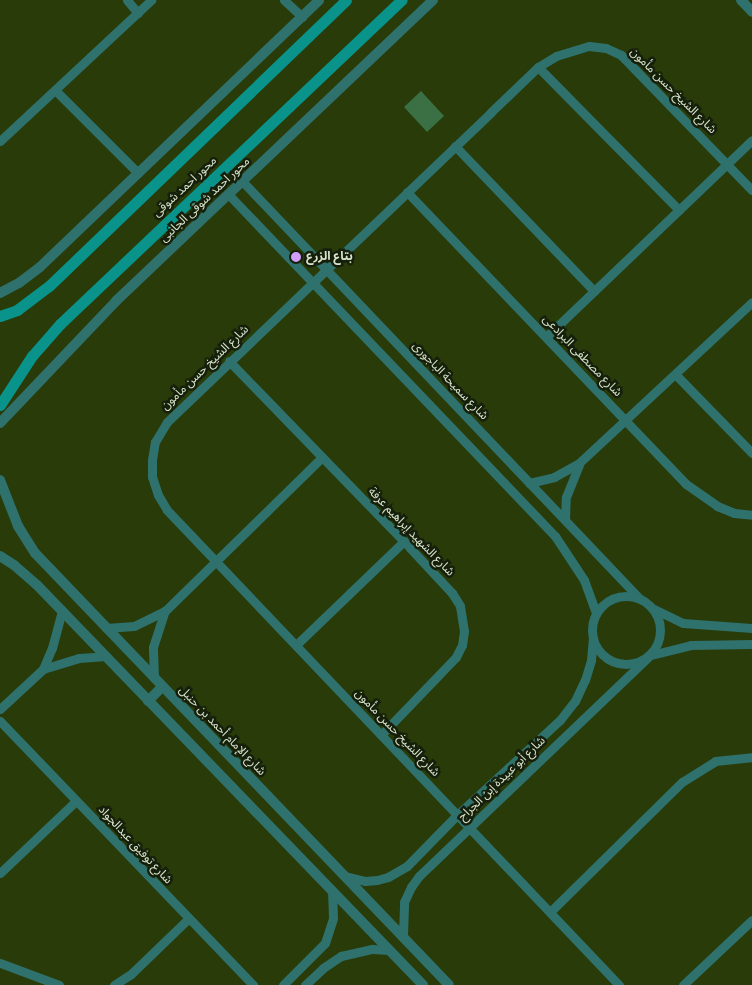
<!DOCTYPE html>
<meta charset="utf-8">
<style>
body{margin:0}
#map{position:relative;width:752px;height:985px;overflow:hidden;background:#283b09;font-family:"Roboto Condensed","Noto Sans Arabic",sans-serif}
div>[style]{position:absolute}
.building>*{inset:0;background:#3a7044}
.minor>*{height:9px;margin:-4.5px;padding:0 4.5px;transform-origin:4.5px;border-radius:4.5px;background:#2f716c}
.minor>.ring{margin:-4.5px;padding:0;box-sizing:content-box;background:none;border:9px solid #2f716c;border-radius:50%}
.tertiary>*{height:10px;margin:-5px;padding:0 5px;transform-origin:5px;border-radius:5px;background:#2f716c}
.secondary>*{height:11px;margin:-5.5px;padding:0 5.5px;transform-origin:5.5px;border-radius:5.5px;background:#09938b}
.dots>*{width:14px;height:14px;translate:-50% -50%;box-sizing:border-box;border:2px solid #161f0b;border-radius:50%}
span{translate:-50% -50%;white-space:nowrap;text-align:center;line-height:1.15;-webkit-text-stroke:5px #161f0b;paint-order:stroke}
.street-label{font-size:12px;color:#d8e5cb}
.poi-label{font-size:12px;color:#d8e5cb;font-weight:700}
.left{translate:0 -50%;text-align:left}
</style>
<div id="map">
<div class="building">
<i style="clip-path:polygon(421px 91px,444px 116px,427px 132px,404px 107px)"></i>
</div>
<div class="minor">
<i style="left:127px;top:0;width:17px;rotate:50deg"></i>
<i style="left:284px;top:0;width:25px;rotate:43deg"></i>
<i style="left:538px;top:67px;width:201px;rotate:45.4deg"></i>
<i style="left:56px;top:91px;width:116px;rotate:45deg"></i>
<i style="left:0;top:141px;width:207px;rotate:-43deg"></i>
<i style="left:455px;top:146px;width:201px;rotate:46.2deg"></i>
<i style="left:243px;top:182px;width:573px;rotate:46.41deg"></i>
<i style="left:407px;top:192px;width:404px;rotate:46.3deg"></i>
<i style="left:686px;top:484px;width:38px;rotate:35deg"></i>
<i style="left:717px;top:506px;width:18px;rotate:22deg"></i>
<i style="left:734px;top:513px;width:18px;rotate:6deg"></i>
<i style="left:229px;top:195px;width:472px;rotate:46.3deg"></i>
<i style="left:555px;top:536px;width:53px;rotate:56.6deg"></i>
<i style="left:584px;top:580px;width:35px;rotate:70deg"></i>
<i style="left:546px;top:337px;width:285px;rotate:-43.7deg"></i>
<i style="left:229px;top:361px;width:260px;rotate:45.9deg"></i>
<i style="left:410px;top:548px;width:62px;rotate:47deg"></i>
<i style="left:452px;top:593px;width:15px;rotate:58deg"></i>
<i style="left:460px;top:606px;width:25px;rotate:81deg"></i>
<i style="left:464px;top:631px;width:14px;rotate:98deg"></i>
<i style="left:462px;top:645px;width:13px;rotate:117deg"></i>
<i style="left:456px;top:657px;width:108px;rotate:133.9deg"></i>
<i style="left:676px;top:375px;width:109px;rotate:45.7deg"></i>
<i style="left:529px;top:483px;width:26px;rotate:-13deg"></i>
<i style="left:554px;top:477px;width:29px;rotate:-29deg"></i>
<i style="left:579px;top:463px;width:236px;rotate:-42.9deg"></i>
<i style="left:565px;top:520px;width:23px;rotate:-88deg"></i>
<i style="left:566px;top:497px;width:35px;rotate:-68deg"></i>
<i class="ring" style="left:592px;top:596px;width:59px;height:59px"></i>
<i style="left:654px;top:609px;width:32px;rotate:26deg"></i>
<i style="left:683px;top:623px;width:69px;rotate:4.1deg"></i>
<i style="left:106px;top:628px;width:28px;rotate:-4deg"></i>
<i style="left:134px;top:626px;width:34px;rotate:-26deg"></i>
<i style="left:165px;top:611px;width:220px;rotate:-44.4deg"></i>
<i style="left:296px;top:645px;width:150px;rotate:-43.9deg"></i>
<i style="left:651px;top:655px;width:41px;rotate:-14deg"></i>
<i style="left:691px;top:645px;width:61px;rotate:-0.9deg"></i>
<i style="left:43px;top:669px;width:38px;rotate:-17deg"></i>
<i style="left:79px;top:658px;width:27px;rotate:-4deg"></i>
<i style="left:154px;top:678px;width:31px;rotate:-92deg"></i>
<i style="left:153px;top:647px;width:38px;rotate:-72deg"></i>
<i style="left:0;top:709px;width:59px;rotate:-42.9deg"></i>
<i style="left:43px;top:669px;width:23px;rotate:-67deg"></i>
<i style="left:52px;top:648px;width:39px;rotate:-75deg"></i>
<i style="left:0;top:721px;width:366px;rotate:46.2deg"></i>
<i style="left:0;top:873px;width:105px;rotate:-43.5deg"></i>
<i style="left:345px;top:876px;width:21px;rotate:14deg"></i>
<i style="left:365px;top:881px;width:12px;rotate:-5deg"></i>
<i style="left:377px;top:880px;width:11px;rotate:-15deg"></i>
<i style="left:388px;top:877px;width:22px;rotate:-30deg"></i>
<i style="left:407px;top:866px;width:71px;rotate:-45.6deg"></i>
<i style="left:457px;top:815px;width:140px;rotate:-42.7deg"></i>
<i style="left:560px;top:720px;width:24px;rotate:-52deg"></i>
<i style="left:575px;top:701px;width:23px;rotate:-65deg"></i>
<i style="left:585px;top:680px;width:21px;rotate:-73deg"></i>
<i style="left:591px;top:660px;width:21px;rotate:-85deg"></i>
<i style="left:550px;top:912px;width:185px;rotate:-44.6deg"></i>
<i style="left:682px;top:782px;width:39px;rotate:-32deg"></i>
<i style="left:715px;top:761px;width:37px;rotate:-6deg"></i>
<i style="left:403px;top:935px;width:33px;rotate:-88deg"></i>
<i style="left:404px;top:902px;width:17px;rotate:-65deg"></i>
<i style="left:411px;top:887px;width:14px;rotate:-54deg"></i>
<i style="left:419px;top:876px;width:317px;rotate:-43.7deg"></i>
<i style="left:0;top:963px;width:63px;rotate:20.4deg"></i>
<i style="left:114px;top:985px;width:20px;rotate:-33deg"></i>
<i style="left:131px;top:974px;width:79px;rotate:-44deg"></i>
<i style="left:283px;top:985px;width:59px;rotate:-45deg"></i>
<i style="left:325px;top:943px;width:26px;rotate:-72deg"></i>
<i style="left:333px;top:918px;width:27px;rotate:-92deg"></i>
<i style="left:305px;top:985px;width:25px;rotate:-43deg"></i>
<i style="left:323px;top:968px;width:22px;rotate:-34deg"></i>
<i style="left:341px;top:956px;width:32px;rotate:-13deg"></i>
<i style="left:372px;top:949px;width:17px;rotate:3deg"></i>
<i style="left:619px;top:985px;width:656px;rotate:-133.58deg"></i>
<i style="left:167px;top:510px;width:17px;rotate:-121deg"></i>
<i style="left:158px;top:495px;width:19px;rotate:-108deg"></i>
<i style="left:152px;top:477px;width:17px;rotate:-90deg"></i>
<i style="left:152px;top:460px;width:18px;rotate:-81deg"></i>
<i style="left:155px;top:442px;width:23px;rotate:-59deg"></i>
<i style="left:167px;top:422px;width:448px;rotate:-43.7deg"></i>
<i style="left:491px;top:112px;width:65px;rotate:-43.8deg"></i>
<i style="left:538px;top:67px;width:21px;rotate:-31deg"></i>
<i style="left:556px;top:56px;width:34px;rotate:-17deg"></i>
<i style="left:589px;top:46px;width:17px;rotate:7deg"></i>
<i style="left:606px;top:48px;width:17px;rotate:25deg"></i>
<i style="left:621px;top:55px;width:188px;rotate:45.9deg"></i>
<i style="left:683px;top:985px;width:95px;rotate:-43.3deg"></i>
</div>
<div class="tertiary">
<i style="left:741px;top:0;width:16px;rotate:47deg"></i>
<i style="left:0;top:293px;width:21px;rotate:-28deg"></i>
<i style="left:19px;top:283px;width:26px;rotate:-37deg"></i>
<i style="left:40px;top:267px;width:386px;rotate:-43.7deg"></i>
<i style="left:0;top:423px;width:168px;rotate:-46.4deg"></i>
<i style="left:116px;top:301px;width:437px;rotate:-43.5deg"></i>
<i style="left:0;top:480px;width:49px;rotate:68.6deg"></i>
<i style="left:18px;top:526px;width:32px;rotate:58deg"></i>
<i style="left:35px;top:553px;width:598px;rotate:46.22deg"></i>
<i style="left:0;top:556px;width:17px;rotate:33deg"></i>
<i style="left:14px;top:565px;width:30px;rotate:41deg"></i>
<i style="left:37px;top:585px;width:556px;rotate:46.02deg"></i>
<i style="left:148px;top:701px;width:20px;rotate:-45deg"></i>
</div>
<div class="secondary">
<i style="left:0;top:316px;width:18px;rotate:-19deg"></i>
<i style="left:17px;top:310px;width:40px;rotate:-37deg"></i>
<i style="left:49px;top:286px;width:412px;rotate:-43.9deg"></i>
<i style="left:0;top:405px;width:59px;rotate:-56.9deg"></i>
<i style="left:32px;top:356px;width:43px;rotate:-48.8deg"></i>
<i style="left:60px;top:324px;width:471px;rotate:-43.5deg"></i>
</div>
<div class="dots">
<i style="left:296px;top:257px;background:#d19dfe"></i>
</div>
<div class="street-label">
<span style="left:673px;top:91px;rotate:45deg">شارع الشيخ حسن مأمون</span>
<span style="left:185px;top:187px;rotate:-43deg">محور احمد شوقى</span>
<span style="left:205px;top:200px;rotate:-43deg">محور احمد شوقى الجانبى</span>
<span style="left:582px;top:356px;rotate:46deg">شارع مصطفى البرادعى</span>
<span style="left:205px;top:368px;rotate:-44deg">شارع الشيخ حسن مأمون</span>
<span style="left:450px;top:381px;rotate:46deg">شارع سميحة الباجورى</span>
<span style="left:411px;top:532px;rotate:46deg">شارع الشهيد إبراهيم عرفة</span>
<span style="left:222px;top:731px;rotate:46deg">شارع الإمام أحمد بن حنبل</span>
<span style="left:397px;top:733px;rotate:46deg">شارع الشيخ حسن مأمون</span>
<span style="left:502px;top:779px;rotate:-44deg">شارع أبو عبيدة إبن الجراح</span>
<span style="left:135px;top:845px;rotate:47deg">شارع توفيق عبدالجواد</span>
</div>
<div class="poi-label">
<span class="left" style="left:306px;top:257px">بتاع الزرع</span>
</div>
</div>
